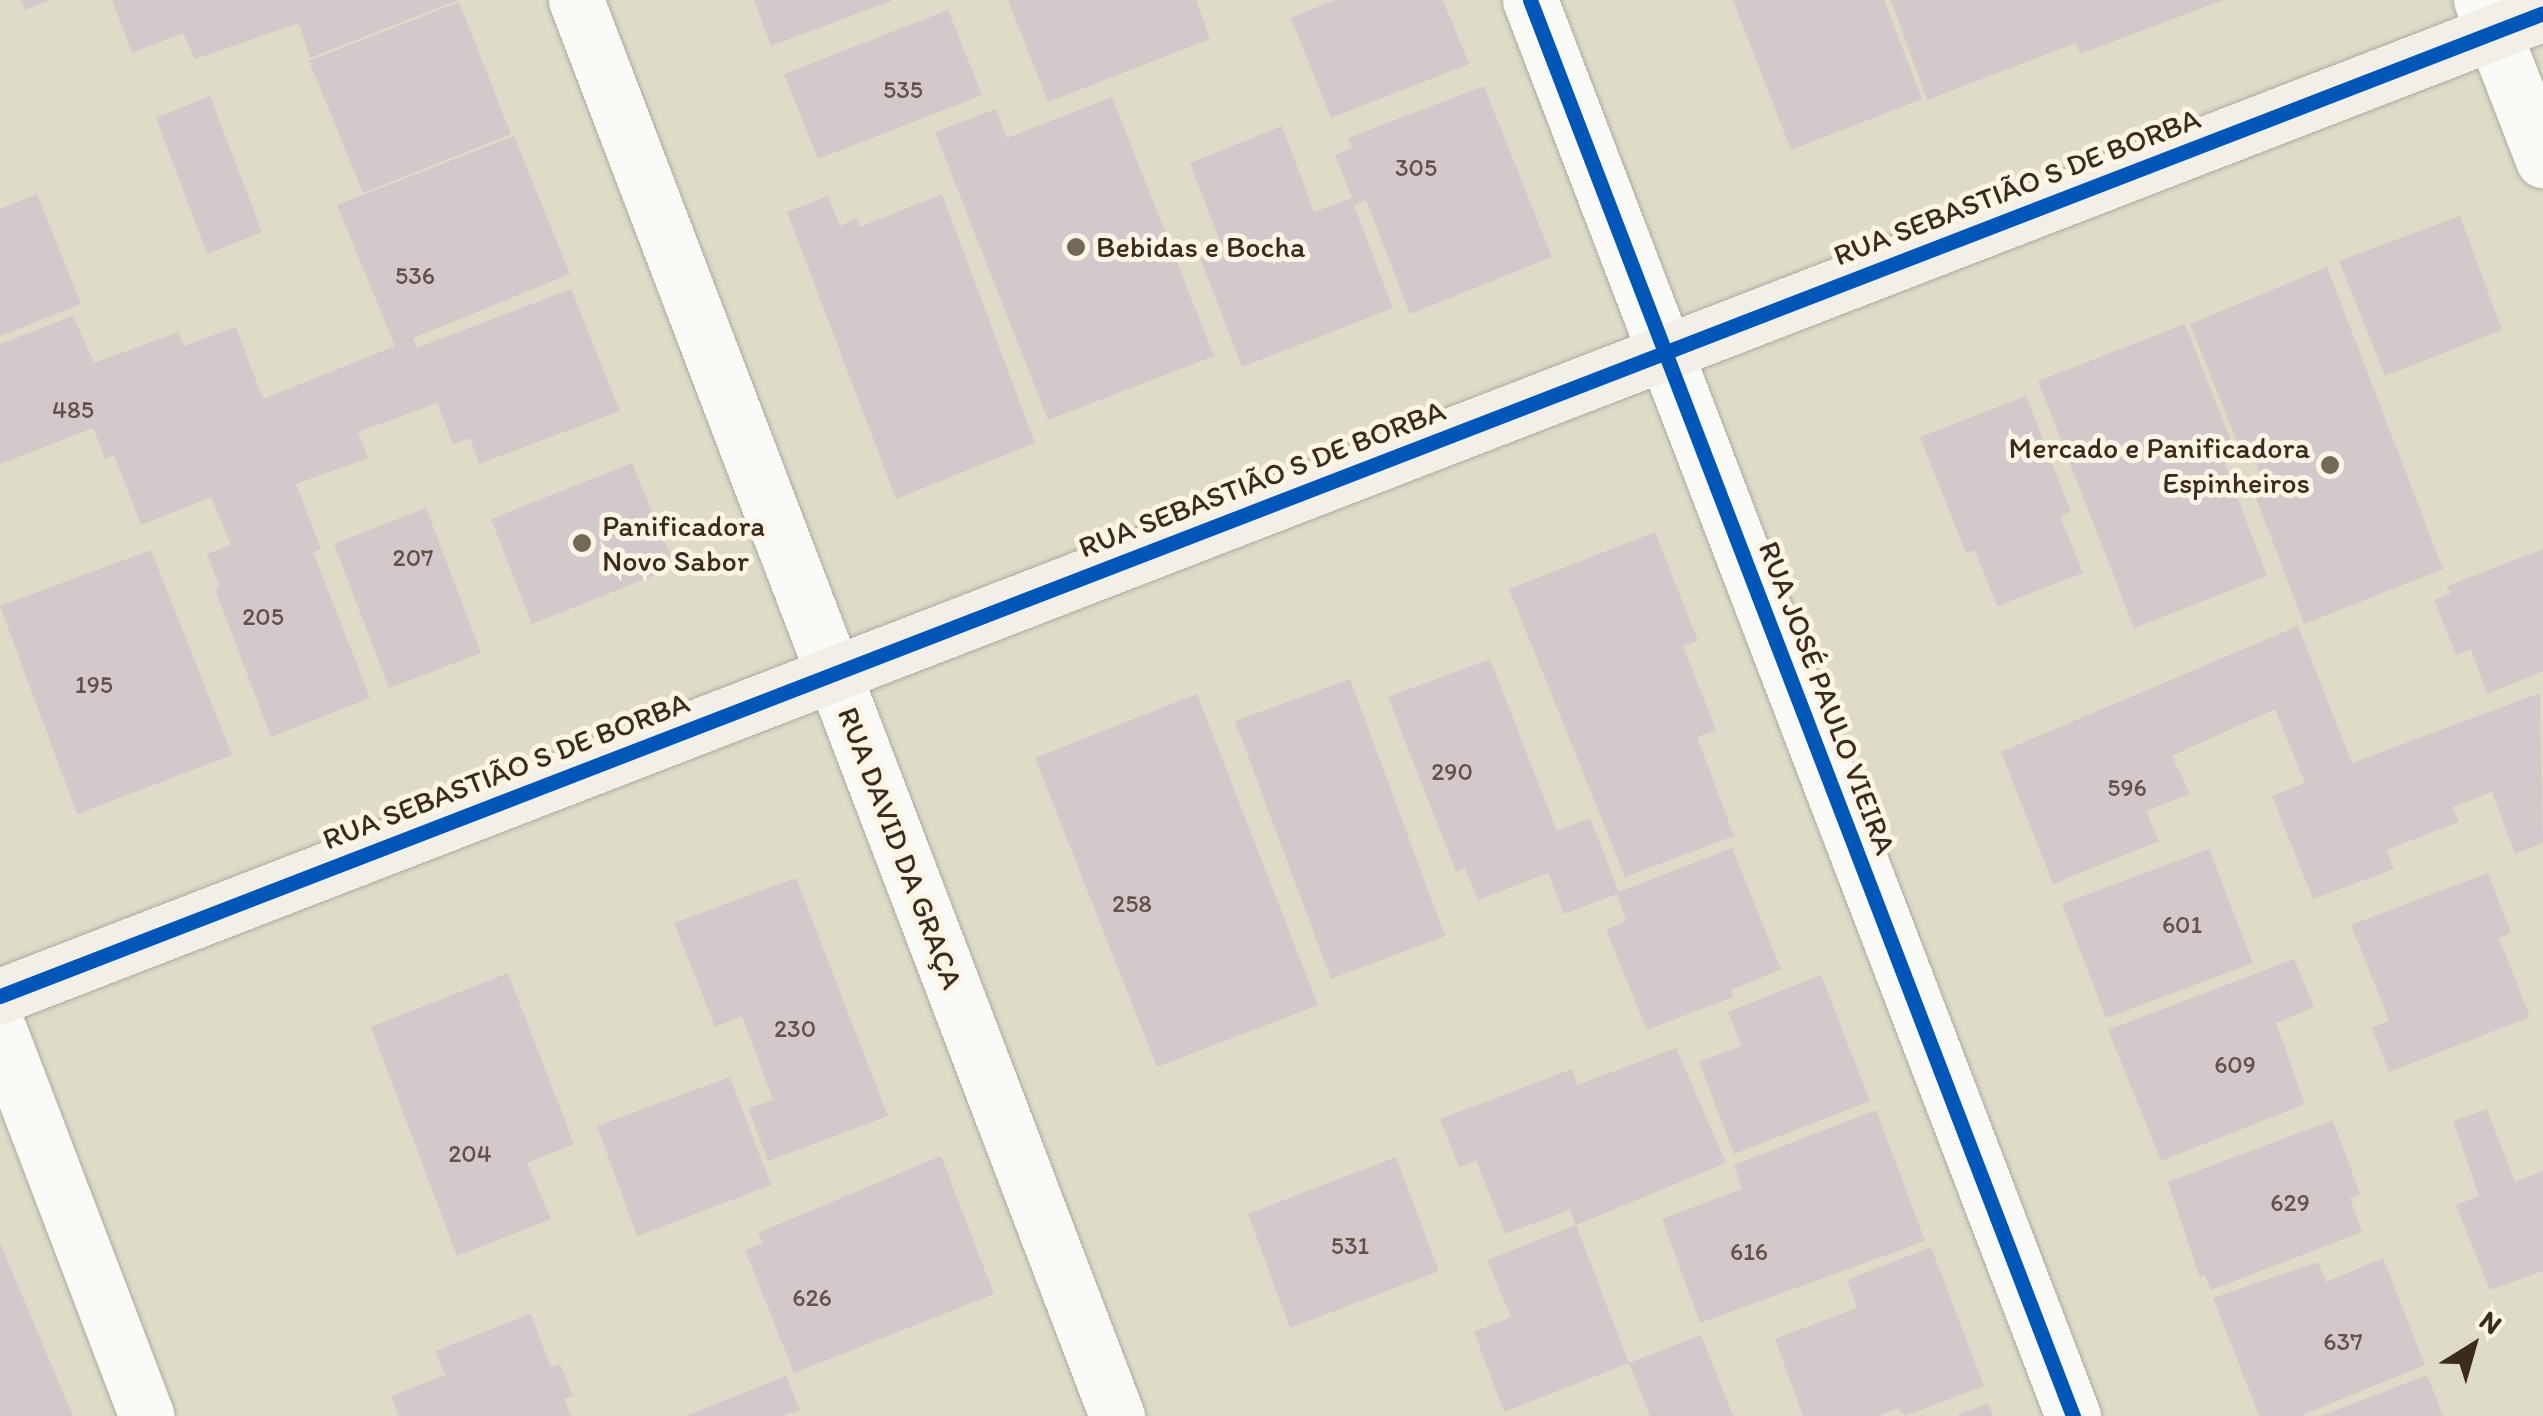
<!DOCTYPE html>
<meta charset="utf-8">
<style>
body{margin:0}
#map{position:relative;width:2543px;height:1416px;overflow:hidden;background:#dedbc8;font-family:Itim,sans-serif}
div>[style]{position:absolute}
.building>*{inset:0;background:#d5c8cb}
.roads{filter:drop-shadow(0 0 2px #aeaa9d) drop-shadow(0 0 2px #aeaa9d)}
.street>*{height:55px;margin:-27.5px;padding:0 27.5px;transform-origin:27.5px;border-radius:27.5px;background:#fafaf7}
.secondary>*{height:55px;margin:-27.5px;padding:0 27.5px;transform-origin:27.5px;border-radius:27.5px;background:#f2efe8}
.cycleway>*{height:15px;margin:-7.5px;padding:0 7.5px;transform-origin:7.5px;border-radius:7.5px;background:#0057b8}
.dots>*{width:28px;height:28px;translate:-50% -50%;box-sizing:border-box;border:5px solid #fcf5e5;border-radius:50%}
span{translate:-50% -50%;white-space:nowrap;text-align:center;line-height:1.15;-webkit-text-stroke:10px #fcf5e5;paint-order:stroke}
.number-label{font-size:25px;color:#625249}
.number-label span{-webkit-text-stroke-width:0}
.street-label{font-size:30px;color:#3b2a1e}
.poi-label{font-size:30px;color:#3b2a1e}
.left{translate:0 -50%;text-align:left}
.right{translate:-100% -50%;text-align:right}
.north{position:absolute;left:2423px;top:1296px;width:100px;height:100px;-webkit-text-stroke:8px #fcf5e5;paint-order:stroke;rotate:37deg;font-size:28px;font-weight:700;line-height:40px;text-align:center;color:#3b2a1e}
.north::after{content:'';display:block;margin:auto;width:35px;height:45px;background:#3b2a1e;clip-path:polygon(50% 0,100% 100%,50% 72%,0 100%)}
</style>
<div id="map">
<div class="building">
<i style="clip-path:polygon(21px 0,51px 0,25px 10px)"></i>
<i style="clip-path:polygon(112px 0,458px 0,310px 58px,299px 23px,195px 59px,183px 33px,132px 53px)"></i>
<i style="clip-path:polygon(754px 0,893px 0,771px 46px)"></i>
<i style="clip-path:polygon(1008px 0,1196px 0,1210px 39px,1048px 102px)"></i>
<i style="clip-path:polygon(1335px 0,1443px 0,1469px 64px,1331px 118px,1291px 18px)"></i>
<i style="clip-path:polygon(1733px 0,1884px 0,1922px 99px,1791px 150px)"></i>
<i style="clip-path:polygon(1891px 0,2223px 0,2080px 54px,2076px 43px,1927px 100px)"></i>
<i style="clip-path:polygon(459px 2px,511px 134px,363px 193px,309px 61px)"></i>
<i style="clip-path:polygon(948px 10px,982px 95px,818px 159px,784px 74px)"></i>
<i style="clip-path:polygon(1484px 86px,1552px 257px,1410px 314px,1366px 200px,1354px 205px,1393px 308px,1242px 367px,1199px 255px,1222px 247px,1190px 163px,1282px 126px,1314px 212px,1352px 198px,1335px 155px,1352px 148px,1348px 138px)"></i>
<i style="clip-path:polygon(210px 96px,262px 232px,207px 254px,156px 118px)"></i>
<i style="clip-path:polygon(1112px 97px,1214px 356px,1048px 420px,935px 132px,996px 109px,1007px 138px)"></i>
<i style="clip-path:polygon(514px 136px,570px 274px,413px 338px,417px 348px,571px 289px,620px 411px,479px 464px,470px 438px,453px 444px,437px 403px,358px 432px,368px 458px,296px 484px,321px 549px,313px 552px,370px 698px,271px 737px,215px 589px,220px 588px,207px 554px,231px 545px,211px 497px,141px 525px,114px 455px,105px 459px,93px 428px,0 464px,0 344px,73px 316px,94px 363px,178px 332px,184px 346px,236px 327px,263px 399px,395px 346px,337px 205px)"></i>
<i style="clip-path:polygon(37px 194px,81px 304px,0 336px,0 209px)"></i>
<i style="clip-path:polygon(942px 194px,1035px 443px,896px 499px,787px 212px,828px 196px,840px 226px,857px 218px,860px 227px)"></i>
<i style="clip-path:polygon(2460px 216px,2502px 330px,2385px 376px,2339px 261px)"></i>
<i style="clip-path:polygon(2327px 267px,2443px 569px,2304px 624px,2253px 490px,2265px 485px,2247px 441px,2238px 444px,2190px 324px)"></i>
<i style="clip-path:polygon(2185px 324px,2235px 451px,2222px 456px,2267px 576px,2134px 628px,2038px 381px)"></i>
<i style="clip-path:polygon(2026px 396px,2071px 512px,2060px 516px,2083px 573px,1997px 606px,1975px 550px,1966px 553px,1920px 437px)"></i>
<i style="clip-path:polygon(632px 463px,675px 567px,532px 624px,491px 519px)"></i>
<i style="clip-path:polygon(426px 508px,481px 653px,389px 688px,334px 544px)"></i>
<i style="clip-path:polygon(1655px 532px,1698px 641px,1683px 646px,1716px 730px,1697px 737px,1734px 836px,1625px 877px,1509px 589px)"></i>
<i style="clip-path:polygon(2543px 549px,2543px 671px,2487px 694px,2471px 649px,2456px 655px,2434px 600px,2451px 594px,2447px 586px)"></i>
<i style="clip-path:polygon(151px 550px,232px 755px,77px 814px,0 606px)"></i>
<i style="clip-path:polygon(2298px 626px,2352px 763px,2540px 693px,2543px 843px,2515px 854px,2492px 792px,2453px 807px,2459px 822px,2386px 850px,2394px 869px,2313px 899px,2272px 796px,2305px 783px,2275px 709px,2172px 756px,2190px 794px,2146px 811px,2159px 841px,2053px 884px,2001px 752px)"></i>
<i style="clip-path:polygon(1490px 659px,1557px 831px,1590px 818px,1619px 892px,1732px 848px,1781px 969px,1731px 990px,1733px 997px,1647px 1030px,1606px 930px,1626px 921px,1617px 894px,1564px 914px,1548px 873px,1478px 900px,1465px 868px,1456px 872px,1388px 697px)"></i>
<i style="clip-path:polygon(1350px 679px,1445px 936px,1331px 979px,1235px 721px)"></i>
<i style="clip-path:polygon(1197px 694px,1318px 1005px,1157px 1067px,1035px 758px)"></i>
<i style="clip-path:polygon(2209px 849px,2253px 963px,2106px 1018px,2062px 904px)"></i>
<i style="clip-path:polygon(2488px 873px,2511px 933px,2499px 938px,2530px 1017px,2389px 1072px,2372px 1028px,2389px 1020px,2351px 925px)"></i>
<i style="clip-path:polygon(796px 878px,888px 1116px,768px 1161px,748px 1108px,773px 1100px,742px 1016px,715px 1027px,674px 923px)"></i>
<i style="clip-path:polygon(2294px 959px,2314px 1007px,2276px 1023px,2305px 1104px,2161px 1161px,2108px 1030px)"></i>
<i style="clip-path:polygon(508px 973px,574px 1144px,527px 1163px,551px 1219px,457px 1256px,371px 1027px)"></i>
<i style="clip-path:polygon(1821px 975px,1870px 1101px,1734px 1154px,1699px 1062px,1741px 1046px,1728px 1012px)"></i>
<i style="clip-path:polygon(1676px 1048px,1726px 1163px,1576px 1225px,1570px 1210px,1505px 1234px,1476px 1160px,1459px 1168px,1440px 1119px,1572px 1069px,1577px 1085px)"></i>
<i style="clip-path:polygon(730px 1077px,771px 1185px,637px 1236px,597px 1126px)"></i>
<i style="clip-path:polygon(2487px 1109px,2515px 1182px,2543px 1171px,2543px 1271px,2490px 1290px,2456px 1205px,2479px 1196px,2453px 1121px)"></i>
<i style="clip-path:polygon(1876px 1110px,1925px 1241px,1700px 1323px,1662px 1219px,1742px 1189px,1734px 1165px)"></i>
<i style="clip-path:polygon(2333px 1120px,2360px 1194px,2350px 1198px,2362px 1232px,2211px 1290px,2205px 1275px,2200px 1278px,2168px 1182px)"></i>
<i style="clip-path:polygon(941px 1156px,994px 1294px,794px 1373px,745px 1250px,763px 1243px,758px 1233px)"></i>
<i style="clip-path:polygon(1396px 1157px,1439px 1271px,1290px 1328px,1248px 1214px)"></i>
<i style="clip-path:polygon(1576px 1225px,1629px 1363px,1504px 1412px,1474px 1332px,1511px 1317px,1487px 1260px)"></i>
<i style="clip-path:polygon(0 1243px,59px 1383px,73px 1416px,0 1416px)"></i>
<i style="clip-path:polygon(1931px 1247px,1984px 1386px,1905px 1416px,1898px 1408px,1878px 1416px,1803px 1416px,1775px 1339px,1857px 1308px,1847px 1280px)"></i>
<i style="clip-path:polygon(2383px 1258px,2425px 1365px,2300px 1416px,2259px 1416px,2213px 1298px,2318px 1262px,2326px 1282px)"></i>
<i style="clip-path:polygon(531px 1314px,551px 1367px,560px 1364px,573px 1396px,564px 1399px,571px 1416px,399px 1416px,391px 1396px,445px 1375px,435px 1351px)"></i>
<i style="clip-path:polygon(1701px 1335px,1733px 1416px,1650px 1416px,1629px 1363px)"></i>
<i style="clip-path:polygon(2427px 1375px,2443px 1416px,2321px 1416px)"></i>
<i style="clip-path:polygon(786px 1376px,800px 1410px,782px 1416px,685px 1416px)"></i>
<i style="clip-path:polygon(1988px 1403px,1993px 1416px,1956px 1416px)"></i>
</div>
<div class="roads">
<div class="street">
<i style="left:576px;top:0;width:1516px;rotate:69.09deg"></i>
<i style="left:1530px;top:0;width:1517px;rotate:69.02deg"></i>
<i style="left:2481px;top:0;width:172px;rotate:68.8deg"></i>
<i style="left:0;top:1032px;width:411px;rotate:69.1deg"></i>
</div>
<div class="secondary">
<i style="left:0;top:996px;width:2726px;rotate:-21.13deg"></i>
</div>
</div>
<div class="cycleway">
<i style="left:1530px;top:0;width:1517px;rotate:69.02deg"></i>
<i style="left:0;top:996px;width:2726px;rotate:-21.13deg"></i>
</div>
<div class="dots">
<i style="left:1076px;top:247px;background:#74685a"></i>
<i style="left:2330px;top:465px;background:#74685a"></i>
<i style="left:582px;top:543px;background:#74685a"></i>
</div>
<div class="number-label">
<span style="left:903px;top:89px">535</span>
<span style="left:1416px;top:167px">305</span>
<span style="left:415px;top:275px">536</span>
<span style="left:73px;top:409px">485</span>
<span style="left:413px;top:557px">207</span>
<span style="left:263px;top:616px">205</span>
<span style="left:94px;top:684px">195</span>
<span style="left:1452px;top:771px">290</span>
<span style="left:2127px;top:787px">596</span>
<span style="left:1132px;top:903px">258</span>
<span style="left:2182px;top:924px">601</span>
<span style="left:795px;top:1028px">230</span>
<span style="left:2235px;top:1064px">609</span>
<span style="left:470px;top:1153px">204</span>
<span style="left:2290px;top:1202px">629</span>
<span style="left:1350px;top:1245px">531</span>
<span style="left:1749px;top:1251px">616</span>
<span style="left:812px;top:1297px">626</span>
<span style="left:2343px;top:1341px">637</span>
</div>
<div class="street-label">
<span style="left:2017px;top:187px;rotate:-21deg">RUA SEBASTIÃO S DE BORBA</span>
<span style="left:1262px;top:479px;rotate:-21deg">RUA SEBASTIÃO S DE BORBA</span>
<span style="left:1827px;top:698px;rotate:69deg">RUA JOSÉ PAULO VIEIRA</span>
<span style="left:506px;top:771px;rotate:-21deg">RUA SEBASTIÃO S DE BORBA</span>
<span style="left:900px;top:848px;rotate:69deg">RUA DAVID DA GRAÇA</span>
</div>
<div class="poi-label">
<span class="left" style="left:1096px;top:247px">Bebidas e Bocha</span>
<span class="right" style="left:2310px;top:465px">Mercado e Panificadora<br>Espinheiros</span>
<span class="left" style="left:602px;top:543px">Panificadora<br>Novo Sabor</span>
</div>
<div class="north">N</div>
</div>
